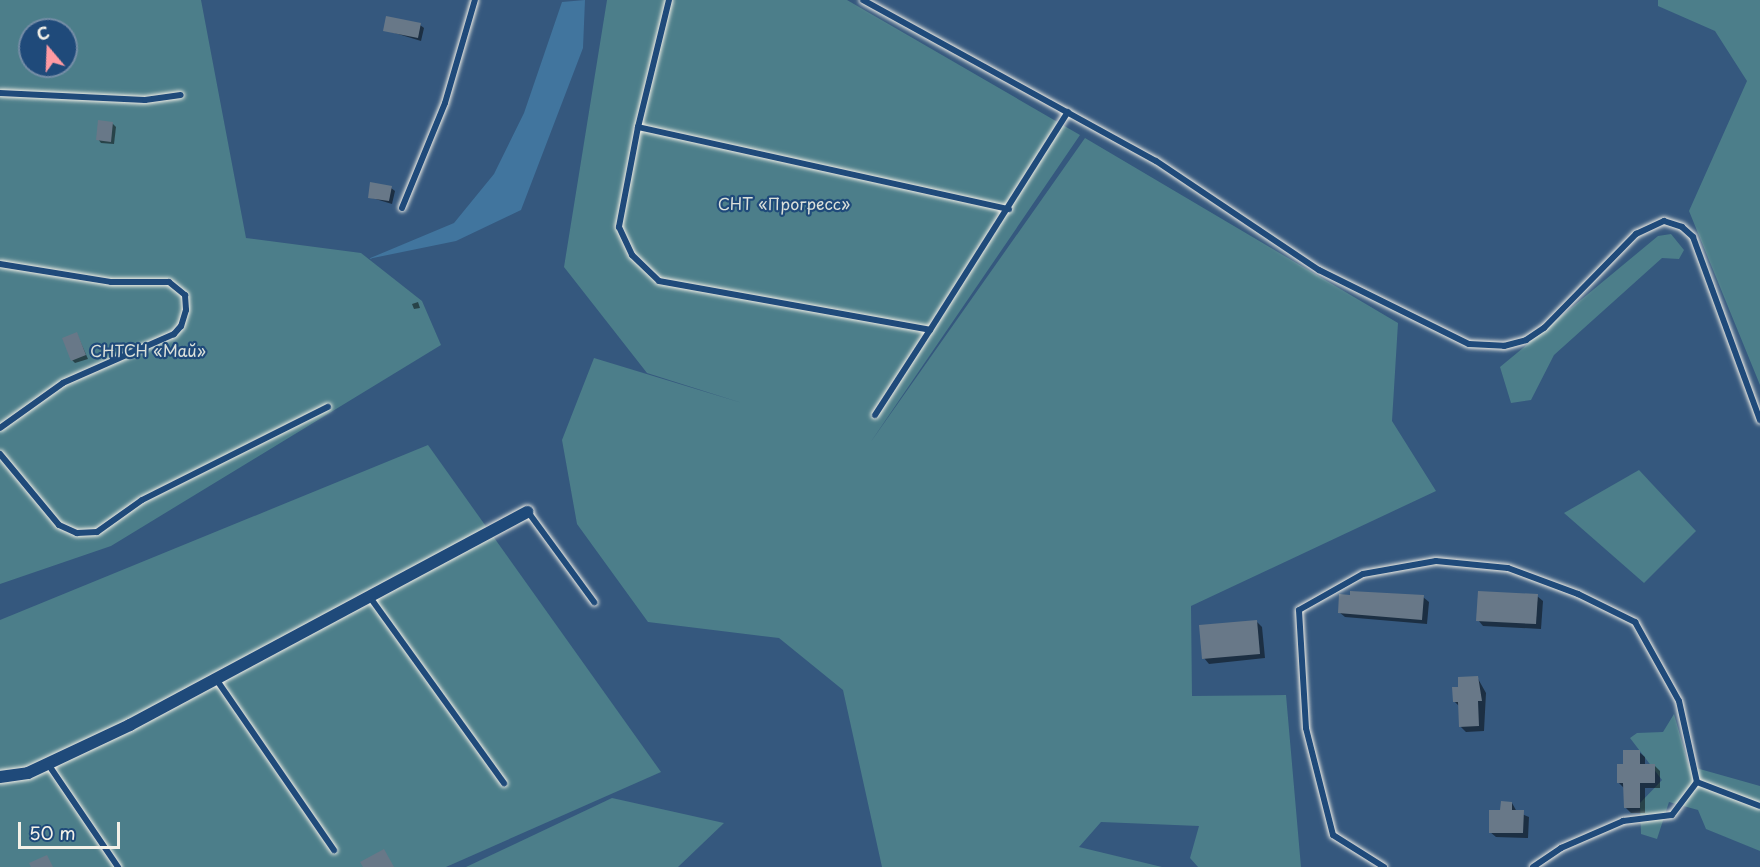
<!DOCTYPE html>
<meta charset="utf-8">
<style>
body{margin:0}
#map{position:relative;width:1760px;height:867px;overflow:hidden;background:#35587e;font-family:"Playpen Sans",sans-serif}
div>[style]{position:absolute}
.green>*{inset:0;background:#4c7e8a}
.water>*{inset:0;background:#41759e}
.shadow>*{inset:0;background:#0007}
.building>*{inset:0;background:#687888}
.roads{filter:drop-shadow(0 0 2px #f4f1e8) drop-shadow(0 0 2px #f4f1e8)}
.service>*{height:6px;margin:-3px;padding:0 3px;transform-origin:3px;border-radius:3px;background:#1f4a7a}
.minor>*{height:12px;margin:-6px;padding:0 6px;transform-origin:6px;border-radius:6px;background:#1f4a7a}
span{translate:-50% -50%;white-space:nowrap;text-align:center;line-height:1.15;-webkit-text-stroke:4.5px #1f4a7a;paint-order:stroke}
.park-label{font-size:16px;color:#dbe0da}
.north{position:absolute;left:18px;top:18px;width:60px;height:60px;box-sizing:border-box;background:#1f4a7a;border:2px solid #748da6;border-radius:50%;rotate:341deg;font-size:16px;font-weight:700;line-height:24px;text-align:center;color:#f4f1e8}
.north::after{content:'';display:block;margin:auto;width:21px;height:27px;background:#ff9aa2;clip-path:polygon(50% 0,100% 100%,50% 72%,0 100%)}
.scale{position:absolute;left:18px;top:822px;width:102px;height:27px;box-sizing:border-box;border:3px solid #f4f1e8;border-top:0;padding-left:8px;font-size:18px;line-height:21px;white-space:nowrap;color:#f4f1e8;-webkit-text-stroke:4px #1f4a7a;paint-order:stroke}
</style>
<div id="map">
<div class="green">
<i style="clip-path:polygon(evenodd,0 0,201px 0,246px 238px,361px 253px,422px 301px,441px 345px,111px 546px,0 584px,0 0,30px 30px,66px 30px,66px 66px,30px 66px,30px 30px)"></i>
<i style="clip-path:polygon(607px 0,847px 0,1080px 135px,870px 443px,1085px 138px,1398px 323px,1392px 421px,1436px 491px,1191px 606px,1192px 696px,1286px 695px,1301px 867px,1198px 867px,1190px 858px,1199px 826px,1101px 822px,1079px 847px,1162px 867px,882px 867px,843px 690px,779px 638px,648px 622px,577px 524px,562px 440px,594px 358px,742px 403px,647px 373px,564px 267px)"></i>
<i style="clip-path:polygon(1658px 0,1760px 0,1760px 385px,1689px 211px,1747px 81px,1715px 31px,1658px 6px)"></i>
<i style="clip-path:polygon(1671px 234px,1684px 250px,1679px 259px,1662px 258px,1554px 355px,1531px 400px,1511px 403px,1500px 367px,1658px 236px)"></i>
<i style="clip-path:polygon(428px 445px,661px 772px,446px 867px,0 867px,0 620px)"></i>
<i style="clip-path:polygon(1639px 470px,1696px 531px,1644px 583px,1564px 513px)"></i>
<i style="clip-path:polygon(1674px 714px,1689px 766px,1760px 786px,1760px 851px,1706px 829px,1698px 810px,1669px 802px,1657px 839px,1641px 834px,1640px 803px,1662px 780px,1630px 738px,1637px 733px,1663px 732px)"></i>
<i style="clip-path:polygon(612px 798px,724px 823px,678px 867px,466px 867px)"></i>
</div>
<div class="water">
<i style="clip-path:polygon(585px 0,583px 48px,521px 210px,456px 241px,368px 259px,454px 223px,494px 174px,524px 113px,562px 2px)"></i>
</div>
<div class="shadow">
<i style="clip-path:polygon(420px 25px,424px 28px,421px 41px,385px 30px)"></i>
<i style="clip-path:polygon(112px 123px,116px 127px,114px 144px,101px 143px,98px 139px)"></i>
<i style="clip-path:polygon(391px 188px,395px 191px,392px 204px,369px 197px)"></i>
<i style="clip-path:polygon(418px 302px,420px 308px,414px 309px,412px 304px)"></i>
<i style="clip-path:polygon(77px 334px,88px 359px,75px 363px,72px 360px)"></i>
<i style="clip-path:polygon(1537px 596px,1543px 601px,1541px 629px,1483px 626px,1478px 620px)"></i>
<i style="clip-path:polygon(1423px 597px,1429px 602px,1427px 624px,1345px 617px,1339px 612px)"></i>
<i style="clip-path:polygon(1257px 622px,1262px 627px,1265px 658px,1209px 664px,1204px 658px)"></i>
<i style="clip-path:polygon(1477px 677px,1486px 693px,1484px 731px,1466px 732px,1460px 726px,1460px 707px,1454px 701px,1459px 689px)"></i>
<i style="clip-path:polygon(1639px 752px,1645px 757px,1645px 765px,1654px 765px,1660px 771px,1660px 788px,1645px 788px,1645px 813px,1631px 813px,1625px 807px,1624px 788px,1618px 782px,1625px 765px)"></i>
<i style="clip-path:polygon(1512px 803px,1517px 812px,1529px 817px,1528px 838px,1496px 837px,1490px 832px,1502px 811px)"></i>
</div>
<div class="building">
<i style="clip-path:polygon(386px 16px,421px 23px,418px 38px,383px 31px)"></i>
<i style="clip-path:polygon(98px 120px,113px 122px,111px 142px,96px 140px)"></i>
<i style="clip-path:polygon(370px 182px,392px 186px,389px 201px,368px 198px)"></i>
<i style="clip-path:polygon(77px 332px,86px 355px,71px 361px,62px 338px)"></i>
<i style="clip-path:polygon(1350px 591px,1424px 595px,1422px 620px,1338px 613px,1339px 594px,1350px 595px)"></i>
<i style="clip-path:polygon(1478px 591px,1538px 594px,1536px 624px,1476px 621px)"></i>
<i style="clip-path:polygon(1257px 620px,1260px 654px,1202px 659px,1199px 625px)"></i>
<i style="clip-path:polygon(1478px 676px,1482px 701px,1478px 701px,1479px 726px,1459px 727px,1458px 702px,1453px 702px,1452px 687px,1458px 687px,1458px 677px)"></i>
<i style="clip-path:polygon(1623px 750px,1640px 750px,1640px 764px,1655px 764px,1655px 783px,1640px 783px,1640px 808px,1624px 808px,1623px 783px,1617px 783px,1617px 764px,1623px 764px)"></i>
<i style="clip-path:polygon(1501px 801px,1512px 802px,1512px 810px,1524px 810px,1523px 833px,1489px 833px,1489px 810px,1500px 810px)"></i>
<i style="clip-path:polygon(384px 849px,394px 867px,363px 867px,360px 862px)"></i>
<i style="clip-path:polygon(47px 855px,53px 867px,31px 867px,29px 863px)"></i>
</div>
<div class="roads">
<div class="service">
<i style="left:669px;top:0;width:131px;rotate:103.7deg"></i>
<i style="left:638px;top:127px;width:102px;rotate:100.8deg"></i>
<i style="left:619px;top:227px;width:31px;rotate:65deg"></i>
<i style="left:632px;top:255px;width:37px;rotate:44deg"></i>
<i style="left:659px;top:281px;width:275px;rotate:10.2deg"></i>
<i style="left:930px;top:330px;width:258px;rotate:-57.7deg"></i>
<i style="left:863px;top:0;width:334px;rotate:28.8deg"></i>
<i style="left:1156px;top:161px;width:196px;rotate:33.8deg"></i>
<i style="left:1319px;top:270px;width:167px;rotate:26.3deg"></i>
<i style="left:1469px;top:344px;width:35px;rotate:3deg"></i>
<i style="left:1504px;top:346px;width:23px;rotate:-15deg"></i>
<i style="left:1526px;top:340px;width:22px;rotate:-34deg"></i>
<i style="left:1544px;top:328px;width:132px;rotate:-45.6deg"></i>
<i style="left:1636px;top:234px;width:31px;rotate:-25deg"></i>
<i style="left:1664px;top:221px;width:19px;rotate:18deg"></i>
<i style="left:1682px;top:227px;width:15px;rotate:42deg"></i>
<i style="left:1693px;top:237px;width:195px;rotate:69.9deg"></i>
<i style="left:0;top:93px;width:145px;rotate:2.8deg"></i>
<i style="left:145px;top:100px;width:36px;rotate:-8deg"></i>
<i style="left:638px;top:127px;width:380px;rotate:12.5deg"></i>
<i style="left:402px;top:208px;width:113px;rotate:-67.7deg"></i>
<i style="left:445px;top:103px;width:107px;rotate:-73.8deg"></i>
<i style="left:0;top:264px;width:112px;rotate:9.2deg"></i>
<i style="left:111px;top:282px;width:58px"></i>
<i style="left:169px;top:282px;width:21px;rotate:39deg"></i>
<i style="left:185px;top:295px;width:15px;rotate:86deg"></i>
<i style="left:186px;top:310px;width:17px;rotate:107deg"></i>
<i style="left:181px;top:326px;width:11px;rotate:131deg"></i>
<i style="left:174px;top:334px;width:121px;rotate:156.2deg"></i>
<i style="left:63px;top:383px;width:77px;rotate:144.5deg"></i>
<i style="left:875px;top:415px;width:101px;rotate:-57.1deg"></i>
<i style="left:0;top:454px;width:92px;rotate:50.3deg"></i>
<i style="left:59px;top:525px;width:20px;rotate:24deg"></i>
<i style="left:77px;top:533px;width:20px;rotate:-3deg"></i>
<i style="left:97px;top:532px;width:55px;rotate:-35.4deg"></i>
<i style="left:142px;top:500px;width:208px;rotate:-26.6deg"></i>
<i style="left:528px;top:512px;width:112px;rotate:53.7deg"></i>
<i style="left:369px;top:596px;width:231px;rotate:54.2deg"></i>
<i style="left:216px;top:679px;width:208px;rotate:55.4deg"></i>
<i style="left:48px;top:764px;width:125px;rotate:55.8deg"></i>
<i style="left:1697px;top:782px;width:67px;rotate:20.9deg"></i>
<i style="left:1384px;top:867px;width:60px;rotate:-147.9deg"></i>
<i style="left:1333px;top:835px;width:110px;rotate:-104.2deg"></i>
<i style="left:1306px;top:728px;width:118px;rotate:-93.4deg"></i>
<i style="left:1299px;top:610px;width:73px;rotate:-29.4deg"></i>
<i style="left:1363px;top:574px;width:74px;rotate:-10.1deg"></i>
<i style="left:1436px;top:561px;width:72px;rotate:5.6deg"></i>
<i style="left:1508px;top:568px;width:75px;rotate:20.4deg"></i>
<i style="left:1578px;top:594px;width:64px;rotate:26.2deg"></i>
<i style="left:1635px;top:622px;width:90px;rotate:60.9deg"></i>
<i style="left:1679px;top:701px;width:83px;rotate:77.5deg"></i>
<i style="left:1533px;top:867px;width:34px;rotate:-34deg"></i>
<i style="left:1561px;top:848px;width:68px;rotate:-23.5deg"></i>
<i style="left:1623px;top:821px;width:49px;rotate:-7deg"></i>
<i style="left:1672px;top:815px;width:41px;rotate:-52.9deg"></i>
</div>
<div class="minor">
<i style="left:0;top:777px;width:28px;rotate:-8deg"></i>
<i style="left:28px;top:773px;width:113px;rotate:-25.2deg"></i>
<i style="left:130px;top:725px;width:451px;rotate:-28.2deg"></i>
</div>
</div>
<div class="park-label">
<span style="left:784px;top:203px">СНТ «Прогресс»</span>
<span style="left:148px;top:350px">СНТСН «Май»</span>
</div>
<div class="north">С</div>
<div class="scale">50 m</div>
</div>
